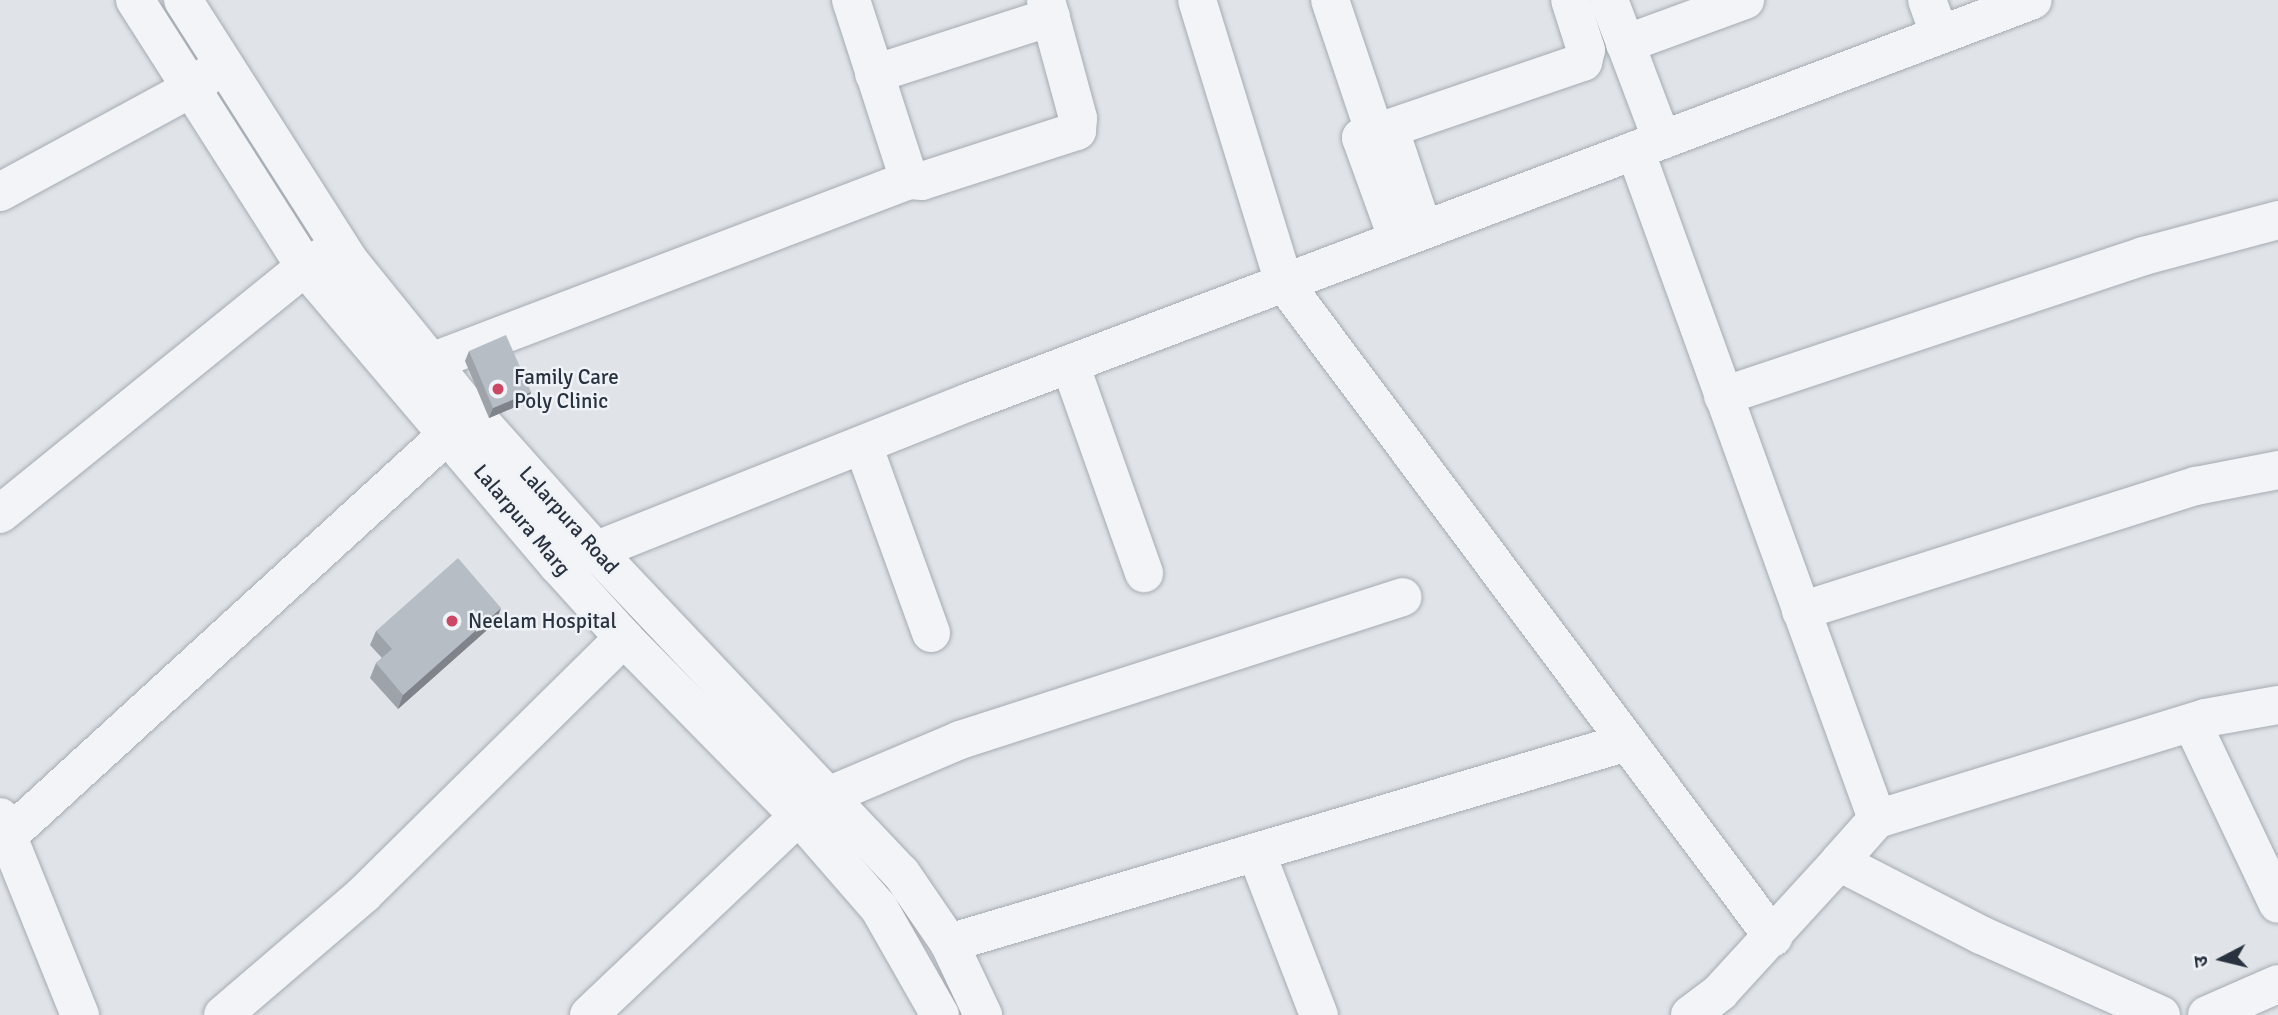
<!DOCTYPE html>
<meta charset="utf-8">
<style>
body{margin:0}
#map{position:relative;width:2278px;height:1015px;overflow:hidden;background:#e0e4e8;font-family:Signika,"Noto Sans Devanagari",sans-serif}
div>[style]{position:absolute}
.roads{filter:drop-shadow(0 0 2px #a5abb2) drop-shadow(0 0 2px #a5abb2)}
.minor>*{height:38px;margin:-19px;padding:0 19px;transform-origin:19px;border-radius:19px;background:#f2f4f7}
.tertiary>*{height:38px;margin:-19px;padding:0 19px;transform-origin:19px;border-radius:19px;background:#f2f4f7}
.wall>*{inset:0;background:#9da3a9}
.shaded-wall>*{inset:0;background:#80848a}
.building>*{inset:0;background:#b7bdc5}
.dots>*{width:19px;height:19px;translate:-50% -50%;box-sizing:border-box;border:4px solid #eff2f6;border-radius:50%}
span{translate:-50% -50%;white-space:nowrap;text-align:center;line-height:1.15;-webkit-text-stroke:5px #eff2f6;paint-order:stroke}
.poi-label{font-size:21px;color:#29323f}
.left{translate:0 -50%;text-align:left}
.street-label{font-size:21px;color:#29323f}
.north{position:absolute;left:2187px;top:924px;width:70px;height:70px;-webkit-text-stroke:5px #eff2f6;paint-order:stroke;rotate:263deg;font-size:19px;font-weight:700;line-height:28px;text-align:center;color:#29323f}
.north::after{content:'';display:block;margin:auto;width:24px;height:32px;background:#29323f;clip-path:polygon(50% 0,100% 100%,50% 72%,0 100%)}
</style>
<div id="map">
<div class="roads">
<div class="minor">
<i style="left:851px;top:0;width:189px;rotate:72.1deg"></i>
<i style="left:1197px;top:0;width:296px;rotate:72.9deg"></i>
<i style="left:1284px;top:283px;width:817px;rotate:53.21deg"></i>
<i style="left:1330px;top:0;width:141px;rotate:71.4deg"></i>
<i style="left:1609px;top:0;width:150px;rotate:69.3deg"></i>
<i style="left:1927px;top:0;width:37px;rotate:70deg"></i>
<i style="left:1625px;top:44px;width:128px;rotate:-20.1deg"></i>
<i style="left:874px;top:74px;width:186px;rotate:-17.9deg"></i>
<i style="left:1390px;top:130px;width:104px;rotate:71.6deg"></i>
<i style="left:1635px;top:150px;width:711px;rotate:70.11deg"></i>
<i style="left:1877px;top:819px;width:57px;rotate:131.5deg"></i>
<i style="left:0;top:192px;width:216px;rotate:-28.5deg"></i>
<i style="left:190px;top:89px;width:41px;rotate:-37.1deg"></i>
<i style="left:1398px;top:240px;width:109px;rotate:-109.9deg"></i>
<i style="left:1361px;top:138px;width:235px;rotate:-18.9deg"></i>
<i style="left:1583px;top:62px;width:12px;rotate:-76deg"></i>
<i style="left:1586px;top:50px;width:52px;rotate:-107.7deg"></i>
<i style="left:431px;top:362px;width:511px;rotate:-20.84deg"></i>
<i style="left:909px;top:180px;width:13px;rotate:4deg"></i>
<i style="left:922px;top:181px;width:163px;rotate:-17.9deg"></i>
<i style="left:1077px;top:131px;width:13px;rotate:-86deg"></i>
<i style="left:1078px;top:118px;width:122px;rotate:-105.2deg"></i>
<i style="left:1070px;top:364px;width:222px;rotate:70.5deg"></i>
<i style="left:1723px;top:396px;width:444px;rotate:-18.4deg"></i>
<i style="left:2144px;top:256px;width:139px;rotate:-15deg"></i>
<i style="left:863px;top:445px;width:200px;rotate:70.1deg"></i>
<i style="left:0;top:514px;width:392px;rotate:-39deg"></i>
<i style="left:305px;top:267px;width:40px;rotate:-29.7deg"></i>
<i style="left:567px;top:562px;width:433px;rotate:-21.7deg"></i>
<i style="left:969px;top:402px;width:1137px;rotate:-20.7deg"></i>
<i style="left:1801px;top:611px;width:414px;rotate:-17.6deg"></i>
<i style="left:2196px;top:486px;width:84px;rotate:-11deg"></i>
<i style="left:2192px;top:723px;width:200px;rotate:64.6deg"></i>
<i style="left:0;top:817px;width:214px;rotate:68deg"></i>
<i style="left:1877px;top:819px;width:343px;rotate:-17.1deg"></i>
<i style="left:2205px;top:718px;width:74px;rotate:-10.1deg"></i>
<i style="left:8px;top:836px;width:597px;rotate:-42.42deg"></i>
<i style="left:1256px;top:852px;width:175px;rotate:68.9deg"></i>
<i style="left:949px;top:943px;width:707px;rotate:-16.51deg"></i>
<i style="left:223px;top:1015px;width:186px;rotate:-40.6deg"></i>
<i style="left:364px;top:894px;width:365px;rotate:-44.6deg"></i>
<i style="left:589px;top:1015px;width:289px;rotate:-43.5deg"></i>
<i style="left:799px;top:816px;width:37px;rotate:-34deg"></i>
<i style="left:830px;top:795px;width:141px;rotate:-22.9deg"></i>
<i style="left:960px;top:740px;width:465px;rotate:-17.9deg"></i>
<i style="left:1690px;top:1015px;width:38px;rotate:-37deg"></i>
<i style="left:1720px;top:992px;width:176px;rotate:-47.5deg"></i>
<i style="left:1839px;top:862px;width:160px;rotate:27.2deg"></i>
<i style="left:1981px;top:935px;width:197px;rotate:24deg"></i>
<i style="left:2207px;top:1015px;width:77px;rotate:-23.6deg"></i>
</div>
<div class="tertiary">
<i style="left:135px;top:0;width:317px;rotate:57.5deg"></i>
<i style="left:305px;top:267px;width:391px;rotate:49.7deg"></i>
<i style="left:558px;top:565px;width:98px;rotate:47.9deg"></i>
<i style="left:624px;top:638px;width:250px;rotate:45.5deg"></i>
<i style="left:799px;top:816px;width:122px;rotate:49deg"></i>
<i style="left:879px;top:908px;width:123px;rotate:60.3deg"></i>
<i style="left:183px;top:0;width:311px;rotate:57.5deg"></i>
<i style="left:350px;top:262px;width:183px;rotate:51deg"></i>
<i style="left:465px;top:404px;width:197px;rotate:48.3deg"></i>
<i style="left:596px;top:551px;width:444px;rotate:46.6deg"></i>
<i style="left:901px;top:873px;width:85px;rotate:55.6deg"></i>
<i style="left:949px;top:943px;width:80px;rotate:64.7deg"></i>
</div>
</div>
<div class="wall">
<i style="clip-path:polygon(469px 351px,531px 392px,527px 402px,489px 418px,465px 361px)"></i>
<i style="clip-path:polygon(496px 622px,398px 709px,370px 678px,376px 663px,382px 658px,370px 645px,376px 631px)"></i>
</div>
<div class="shaded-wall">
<i style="clip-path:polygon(531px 392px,527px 402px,489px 418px,493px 408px)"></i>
<i style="clip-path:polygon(501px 608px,496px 622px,398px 709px,403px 695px)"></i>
</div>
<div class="building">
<i style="clip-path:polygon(506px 335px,531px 392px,493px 408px,469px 351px)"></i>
<i style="clip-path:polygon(458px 558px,501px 608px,403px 695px,376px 663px,392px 649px,376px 631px)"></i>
</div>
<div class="dots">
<i style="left:498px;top:389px;background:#cb4763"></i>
<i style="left:452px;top:621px;background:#cb4763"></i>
</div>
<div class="poi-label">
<span class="left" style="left:514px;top:389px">Family Care<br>Poly Clinic</span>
<span class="left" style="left:468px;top:621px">Neelam Hospital</span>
</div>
<div class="street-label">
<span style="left:522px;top:520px;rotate:50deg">Lalarpura Marg</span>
<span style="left:569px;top:520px;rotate:48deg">Lalarpura Road</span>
</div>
<div class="north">उ</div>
</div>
